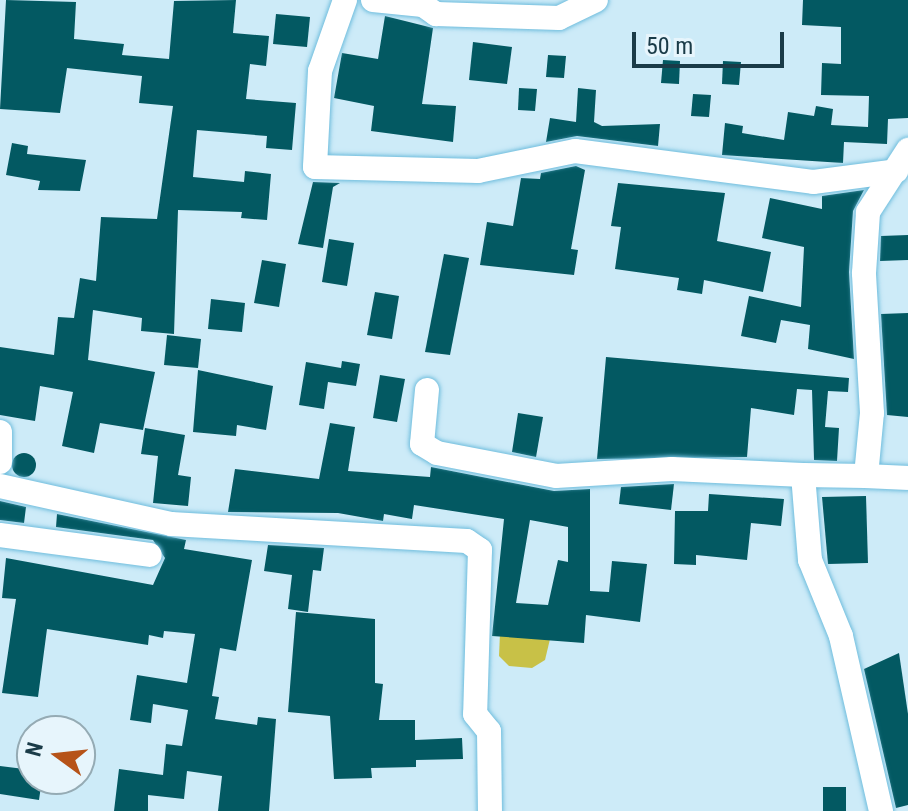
<!DOCTYPE html>
<style>
body{margin:0}
#map{position:relative;width:908px;height:811px;overflow:hidden;background:#cdebf8;font-family:"Roboto Condensed",sans-serif}
div>[style]{position:absolute}
.water>*{inset:0;background:#c8c147}
.building>*{inset:0;background:#035962}
.round{border-radius:50%}
.roads{filter:drop-shadow(0 0 2px #6fbddd) drop-shadow(0 0 2px #6fbddd)}
.minor>*{height:24px;margin:-12px;padding:0 12px;transform-origin:12px;border-radius:12px;background:#fff}
span{translate:-50% -50%;white-space:nowrap;text-align:center;line-height:1.15;-webkit-text-stroke:8px #e7f5fc;paint-order:stroke}
.north{position:absolute;left:16px;top:715px;width:80px;height:80px;box-sizing:border-box;background:#e7f5fc;border:2px solid #95abb4;border-radius:50%;rotate:285deg;font-size:22px;font-weight:700;line-height:32px;text-align:center;color:#1a3b48}
.north::after{content:'';display:block;margin:auto;width:28px;height:36px;background:#b65319;clip-path:polygon(50% 0,100% 100%,50% 72%,0 100%)}
.scale{position:absolute;left:632px;top:32px;width:152px;height:36px;box-sizing:border-box;border:4px solid #1a3b48;border-top:0;padding-left:10px;font-size:24px;line-height:28px;white-space:nowrap;color:#1a3b48;-webkit-text-stroke:6px #e7f5fc;paint-order:stroke}
</style>
<div id="map">
<div class="water">
<i style="clip-path:polygon(500px 633px,550px 639px,545px 660px,532px 668px,509px 666px,499px 656px)"></i>
</div>
<div class="building">
<i style="clip-path:polygon(6px 0,76px 2px,74px 39px,124px 44px,122px 55px,169px 59px,174px 1px,236px 0,233px 33px,269px 36px,266px 66px,250px 64px,246px 99px,296px 103px,292px 150px,266px 148px,267px 136px,197px 130px,193px 177px,244px 182px,245px 171px,271px 174px,267px 220px,241px 218px,242px 212px,178px 210px,174px 334px,141px 331px,142px 318px,93px 310px,88px 360px,155px 372px,143px 430px,100px 423px,94px 453px,62px 446px,73px 392px,40px 386px,35px 421px,0 415px,0 347px,54px 355px,58px 317px,74px 318px,80px 278px,96px 281px,101px 217px,157px 219px,173px 106px,139px 103px,142px 76px,67px 68px,60px 113px,0 109px)"></i>
<i style="clip-path:polygon(803px 0,908px 0,908px 118px,888px 119px,887px 144px,844px 142px,843px 163px,722px 155px,725px 123px,743px 126px,742px 133px,784px 140px,788px 112px,814px 116px,816px 106px,833px 109px,831px 125px,868px 127px,869px 96px,821px 95px,822px 63px,841px 64px,841px 27px,802px 25px)"></i>
<i style="clip-path:polygon(276px 14px,310px 17px,307px 47px,273px 44px)"></i>
<i style="clip-path:polygon(385px 16px,433px 28px,422px 104px,456px 106px,453px 142px,371px 131px,374px 106px,334px 98px,342px 53px,378px 59px)"></i>
<i style="clip-path:polygon(473px 42px,512px 47px,507px 84px,469px 80px)"></i>
<i style="clip-path:polygon(548px 55px,566px 56px,564px 78px,546px 77px)"></i>
<i style="clip-path:polygon(663px 60px,680px 61px,679px 84px,661px 83px)"></i>
<i style="clip-path:polygon(723px 61px,741px 62px,739px 85px,722px 84px)"></i>
<i style="clip-path:polygon(519px 88px,537px 89px,535px 111px,518px 110px)"></i>
<i style="clip-path:polygon(578px 88px,596px 90px,594px 122px,602px 126px,660px 124px,658px 146px,577px 136px,546px 142px,550px 118px,576px 122px)"></i>
<i style="clip-path:polygon(693px 94px,711px 95px,709px 117px,691px 116px)"></i>
<i style="clip-path:polygon(12px 143px,28px 146px,27px 154px,86px 160px,80px 191px,38px 190px,40px 181px,6px 175px)"></i>
<i style="clip-path:polygon(576px 166px,585px 170px,571px 249px,578px 250px,574px 275px,480px 265px,487px 222px,513px 226px,521px 178px,540px 179px,541px 173px)"></i>
<i style="clip-path:polygon(313px 182px,340px 183px,333px 187px,323px 248px,298px 244px)"></i>
<i style="clip-path:polygon(618px 183px,725px 193px,717px 241px,771px 252px,763px 292px,704px 280px,702px 294px,677px 290px,679px 278px,615px 269px,621px 227px,611px 226px)"></i>
<i style="clip-path:polygon(864px 190px,853px 211px,849px 272px,854px 359px,808px 349px,810px 325px,781px 320px,776px 343px,741px 336px,749px 296px,801px 307px,804px 247px,762px 238px,770px 198px,822px 209px,822px 196px)"></i>
<i style="clip-path:polygon(908px 235px,908px 260px,880px 261px,881px 236px)"></i>
<i style="clip-path:polygon(329px 239px,354px 243px,347px 286px,322px 282px)"></i>
<i style="clip-path:polygon(444px 254px,469px 258px,450px 355px,425px 352px)"></i>
<i style="clip-path:polygon(262px 260px,286px 264px,279px 307px,254px 303px)"></i>
<i style="clip-path:polygon(375px 292px,399px 296px,392px 339px,367px 335px)"></i>
<i style="clip-path:polygon(211px 299px,245px 303px,242px 332px,208px 329px)"></i>
<i style="clip-path:polygon(908px 313px,908px 417px,887px 415px,881px 314px)"></i>
<i style="clip-path:polygon(167px 335px,201px 339px,198px 368px,164px 365px)"></i>
<i style="clip-path:polygon(606px 357px,849px 378px,848px 392px,828px 391px,825px 427px,839px 428px,837px 461px,814px 460px,812px 390px,797px 389px,794px 415px,751px 408px,747px 457px,597px 459px)"></i>
<i style="clip-path:polygon(342px 361px,360px 364px,356px 386px,328px 382px,324px 409px,299px 405px,306px 362px,341px 368px)"></i>
<i style="clip-path:polygon(198px 370px,273px 386px,266px 430px,237px 425px,236px 436px,193px 432px)"></i>
<i style="clip-path:polygon(380px 375px,405px 379px,397px 422px,373px 418px)"></i>
<i style="clip-path:polygon(518px 413px,543px 417px,536px 457px,512px 452px)"></i>
<i style="clip-path:polygon(evenodd,330px 423px,355px 427px,348px 471px,430px 477px,431px 467px,554px 491px,590px 489px,590px 591px,609px 592px,612px 561px,647px 564px,640px 622px,586px 615px,584px 643px,492px 636px,504px 519px,414px 505px,412px 519px,384px 514px,383px 521px,338px 513px,228px 512px,235px 469px,319px 479px,330px 423px,530px 520px,568px 527px,568px 562px,558px 560px,548px 605px,516px 603px,530px 520px)"></i>
<i style="clip-path:polygon(145px 428px,185px 435px,178px 475px,191px 477px,188px 506px,153px 503px,158px 456px,141px 454px)"></i>
<i class="round" style="left:12px;top:453px;width:24px;height:24px"></i>
<i style="clip-path:polygon(674px 484px,671px 510px,619px 504px,621px 487px)"></i>
<i style="clip-path:polygon(709px 494px,784px 499px,781px 526px,751px 523px,747px 560px,696px 555px,696px 565px,674px 564px,675px 511px,708px 511px)"></i>
<i style="clip-path:polygon(866px 496px,868px 563px,828px 564px,822px 497px)"></i>
<i style="clip-path:polygon(0 501px,26px 507px,24px 523px,0 520px)"></i>
<i style="clip-path:polygon(57px 514px,186px 540px,184px 549px,252px 560px,236px 651px,220px 648px,212px 696px,219px 697px,215px 719px,257px 725px,258px 717px,276px 719px,269px 811px,218px 811px,222px 776px,187px 771px,184px 799px,148px 795px,148px 811px,114px 811px,119px 769px,163px 775px,166px 744px,182px 746px,188px 710px,153px 704px,151px 723px,130px 720px,137px 675px,187px 683px,195px 634px,164px 631px,163px 638px,149px 635px,148px 645px,47px 629px,38px 697px,2px 693px,16px 599px,2px 598px,6px 558px,153px 585px,165px 558px,153px 540px,56px 527px)"></i>
<i style="clip-path:polygon(268px 545px,324px 548px,321px 571px,313px 570px,308px 612px,288px 609px,292px 575px,264px 571px)"></i>
<i style="clip-path:polygon(296px 612px,375px 619px,375px 683px,383px 684px,379px 720px,415px 720px,415px 740px,462px 738px,463px 759px,416px 760px,416px 767px,371px 768px,372px 778px,334px 779px,330px 716px,288px 712px)"></i>
<i style="clip-path:polygon(899px 653px,908px 714px,908px 805px,896px 808px,864px 669px)"></i>
<i style="clip-path:polygon(0 766px,32px 770px,32px 779px,42px 779px,39px 800px,0 794px)"></i>
<i style="clip-path:polygon(823px 787px,846px 787px,846px 811px,823px 811px)"></i>
</div>
<div class="roads">
<div class="minor">
<i style="left:345px;top:0;width:75px;rotate:109.4deg"></i>
<i style="left:320px;top:71px;width:96px;rotate:93deg"></i>
<i style="left:315px;top:167px;width:163px;rotate:1.4deg"></i>
<i style="left:478px;top:171px;width:99px;rotate:-11.7deg"></i>
<i style="left:575px;top:151px;width:240px;rotate:7.4deg"></i>
<i style="left:813px;top:182px;width:84px;rotate:-7.5deg"></i>
<i style="left:373px;top:0;width:50px;rotate:5.7deg"></i>
<i style="left:423px;top:5px;width:16px;rotate:35deg"></i>
<i style="left:436px;top:14px;width:123px;rotate:1.9deg"></i>
<i style="left:559px;top:18px;width:41px;rotate:-25.9deg"></i>
<i style="left:427px;top:390px;width:54px;rotate:95.3deg"></i>
<i style="left:422px;top:444px;width:17px;rotate:31deg"></i>
<i style="left:437px;top:453px;width:121px;rotate:10.9deg"></i>
<i style="left:556px;top:476px;width:116px;rotate:-3.5deg"></i>
<i style="left:672px;top:469px;width:131px;rotate:2.6deg"></i>
<i style="left:0;top:432px;width:30px;rotate:90deg"></i>
<i style="left:866px;top:476px;width:42px;rotate:2.7deg"></i>
<i style="left:0;top:486px;width:175px;rotate:12.5deg"></i>
<i style="left:171px;top:524px;width:296px;rotate:3.3deg"></i>
<i style="left:467px;top:541px;width:16px;rotate:35deg"></i>
<i style="left:480px;top:550px;width:164px;rotate:91.7deg"></i>
<i style="left:475px;top:714px;width:22px;rotate:51deg"></i>
<i style="left:489px;top:731px;width:80px;rotate:89.3deg"></i>
<i style="left:0;top:535px;width:151px;rotate:7.6deg"></i>
<i style="left:881px;top:811px;width:180px;rotate:-102.9deg"></i>
<i style="left:841px;top:636px;width:82px;rotate:-112.2deg"></i>
<i style="left:810px;top:560px;width:85px;rotate:-94.7deg"></i>
<i style="left:803px;top:475px;width:63px;rotate:0.9deg"></i>
<i style="left:866px;top:476px;width:63px;rotate:-84.6deg"></i>
<i style="left:872px;top:413px;width:140px;rotate:-93.3deg"></i>
<i style="left:864px;top:273px;width:61px;rotate:-86.2deg"></i>
<i style="left:868px;top:212px;width:74px;rotate:-57.2deg"></i>
</div>
</div>
<div class="north">N</div>
<div class="scale">50 m</div>
</div>
